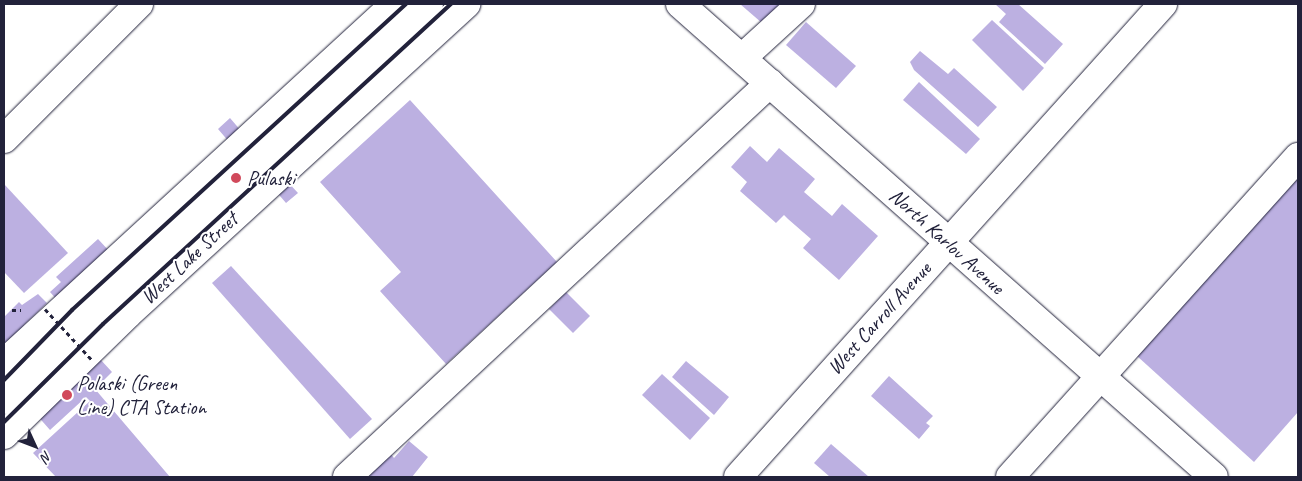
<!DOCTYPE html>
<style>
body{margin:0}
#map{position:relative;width:1302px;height:481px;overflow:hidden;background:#fff;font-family:Caveat,sans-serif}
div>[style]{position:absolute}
.building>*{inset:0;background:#bcb0e1}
.path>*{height:3px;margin-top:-1.5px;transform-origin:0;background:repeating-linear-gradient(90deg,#22223b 0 4px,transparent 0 8px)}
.roads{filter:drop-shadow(0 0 1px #22223b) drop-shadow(0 0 1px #22223b)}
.minor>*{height:28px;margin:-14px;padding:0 14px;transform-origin:14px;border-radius:14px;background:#fff}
.major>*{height:28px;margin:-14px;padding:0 14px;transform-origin:14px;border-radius:14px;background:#fff}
.rail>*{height:4px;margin:-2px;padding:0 2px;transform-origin:2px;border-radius:2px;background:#22223b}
.path-bridge>*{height:3px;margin-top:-1.5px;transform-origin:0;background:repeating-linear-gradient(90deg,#22223b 0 4px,transparent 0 8px)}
.dots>*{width:14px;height:14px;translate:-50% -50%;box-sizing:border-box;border:2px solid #fff;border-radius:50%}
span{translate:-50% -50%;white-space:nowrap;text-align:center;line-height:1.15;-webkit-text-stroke:4px #fff;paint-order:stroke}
.poi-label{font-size:21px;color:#22223b}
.left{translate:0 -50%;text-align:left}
.street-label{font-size:21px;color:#22223b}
.frame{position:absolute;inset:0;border:5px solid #22223b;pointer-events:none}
.north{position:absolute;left:10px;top:421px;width:50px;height:50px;-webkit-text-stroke:4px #fff;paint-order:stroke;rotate:133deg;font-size:14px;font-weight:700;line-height:20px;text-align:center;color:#22223b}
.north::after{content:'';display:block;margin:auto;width:18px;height:22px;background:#22223b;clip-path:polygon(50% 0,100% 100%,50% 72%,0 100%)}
</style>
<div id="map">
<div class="building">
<i style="clip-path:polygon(740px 4px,783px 4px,762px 23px)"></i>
<i style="clip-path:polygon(995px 4px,1018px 4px,1063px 44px,1045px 64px,999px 22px,1006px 14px)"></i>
<i style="clip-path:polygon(992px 20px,1044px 68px,1023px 91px,972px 40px)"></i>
<i style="clip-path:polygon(806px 22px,856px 66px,836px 88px,786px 45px)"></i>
<i style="clip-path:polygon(920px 51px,948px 74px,954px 68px,997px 107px,978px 127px,914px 70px,910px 62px)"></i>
<i style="clip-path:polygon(919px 82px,980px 139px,966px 154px,903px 100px)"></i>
<i style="clip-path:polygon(410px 100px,557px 262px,446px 364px,380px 291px,401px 272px,320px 182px)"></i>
<i style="clip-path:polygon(230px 118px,242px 132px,4px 368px,4px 317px,19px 302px,22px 305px,38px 294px,47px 303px,24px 325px,28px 329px,58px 301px,50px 292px,61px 282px,56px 277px,98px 239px,111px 253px,230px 143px,218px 129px)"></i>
<i style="clip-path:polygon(750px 146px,767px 162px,779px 148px,815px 179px,804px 192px,832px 216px,842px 204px,878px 236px,839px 280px,803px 248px,811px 239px,788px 219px,784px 215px,776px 223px,740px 191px,747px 182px,731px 167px)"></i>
<i style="clip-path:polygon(1298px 176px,1298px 412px,1254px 462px,1137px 356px)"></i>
<i style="clip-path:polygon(285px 179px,298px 193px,286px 203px,274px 189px,100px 359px,112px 372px,95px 389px,170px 477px,56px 477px,33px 453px,90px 401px,86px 397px,50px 430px,28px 405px)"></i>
<i style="clip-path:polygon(4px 184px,68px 253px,24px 293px,4px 272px)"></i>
<i style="clip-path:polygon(231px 266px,372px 419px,350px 439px,212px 283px)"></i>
<i style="clip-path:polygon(566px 292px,590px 316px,573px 333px,549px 309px)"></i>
<i style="clip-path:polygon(686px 361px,729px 397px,714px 415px,672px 377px)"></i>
<i style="clip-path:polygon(662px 374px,710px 418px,690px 440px,642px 395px)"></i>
<i style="clip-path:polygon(889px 376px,933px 416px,926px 423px,930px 426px,919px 439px,871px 396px)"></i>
<i style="clip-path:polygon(409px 441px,428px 457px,412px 477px,363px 477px,390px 453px,394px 458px)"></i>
<i style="clip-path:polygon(831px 444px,869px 477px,830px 477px,814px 463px)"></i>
</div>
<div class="path">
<i style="left:12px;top:310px;width:9px"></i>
</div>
<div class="roads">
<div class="minor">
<i style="left:680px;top:4px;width:713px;rotate:41.53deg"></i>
<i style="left:742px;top:58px;width:80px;rotate:-42.5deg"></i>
<i style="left:4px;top:139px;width:191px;rotate:-45deg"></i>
<i style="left:347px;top:477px;width:578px;rotate:-42.97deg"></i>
<i style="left:738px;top:477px;width:636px;rotate:-48.06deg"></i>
<i style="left:1010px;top:477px;width:431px;rotate:-48deg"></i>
</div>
<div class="major">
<i style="left:4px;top:363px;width:531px;rotate:-42.56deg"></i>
<i style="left:4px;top:400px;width:58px;rotate:-46.4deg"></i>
<i style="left:44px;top:358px;width:523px;rotate:-42.6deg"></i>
<i style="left:4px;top:435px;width:173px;rotate:-44.3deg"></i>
<i style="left:128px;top:314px;width:459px;rotate:-42.5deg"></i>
</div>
</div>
<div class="rail">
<i style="left:4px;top:380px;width:98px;rotate:-45.8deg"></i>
<i style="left:72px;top:310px;width:453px;rotate:-42.5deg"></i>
<i style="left:4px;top:422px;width:139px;rotate:-44.7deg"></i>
<i style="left:103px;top:324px;width:473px;rotate:-42.6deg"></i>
</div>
<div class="path-bridge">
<i style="left:45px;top:309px;width:71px;rotate:47.3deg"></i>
</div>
<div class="dots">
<i style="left:236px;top:178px;background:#d1495b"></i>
<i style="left:67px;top:395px;background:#d1495b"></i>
</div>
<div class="poi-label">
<span class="left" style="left:247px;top:178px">Pulaski</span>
<span class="left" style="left:77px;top:395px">Polaski (Green<br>Line) CTA Station</span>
</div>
<div class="street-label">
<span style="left:947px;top:241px;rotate:42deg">North Karlov Avenue</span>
<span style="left:189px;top:258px;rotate:-43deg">West Lake Street</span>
<span style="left:879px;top:318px;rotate:-48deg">West Carroll Avenue</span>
</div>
<div class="frame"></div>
<div class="north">N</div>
</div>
